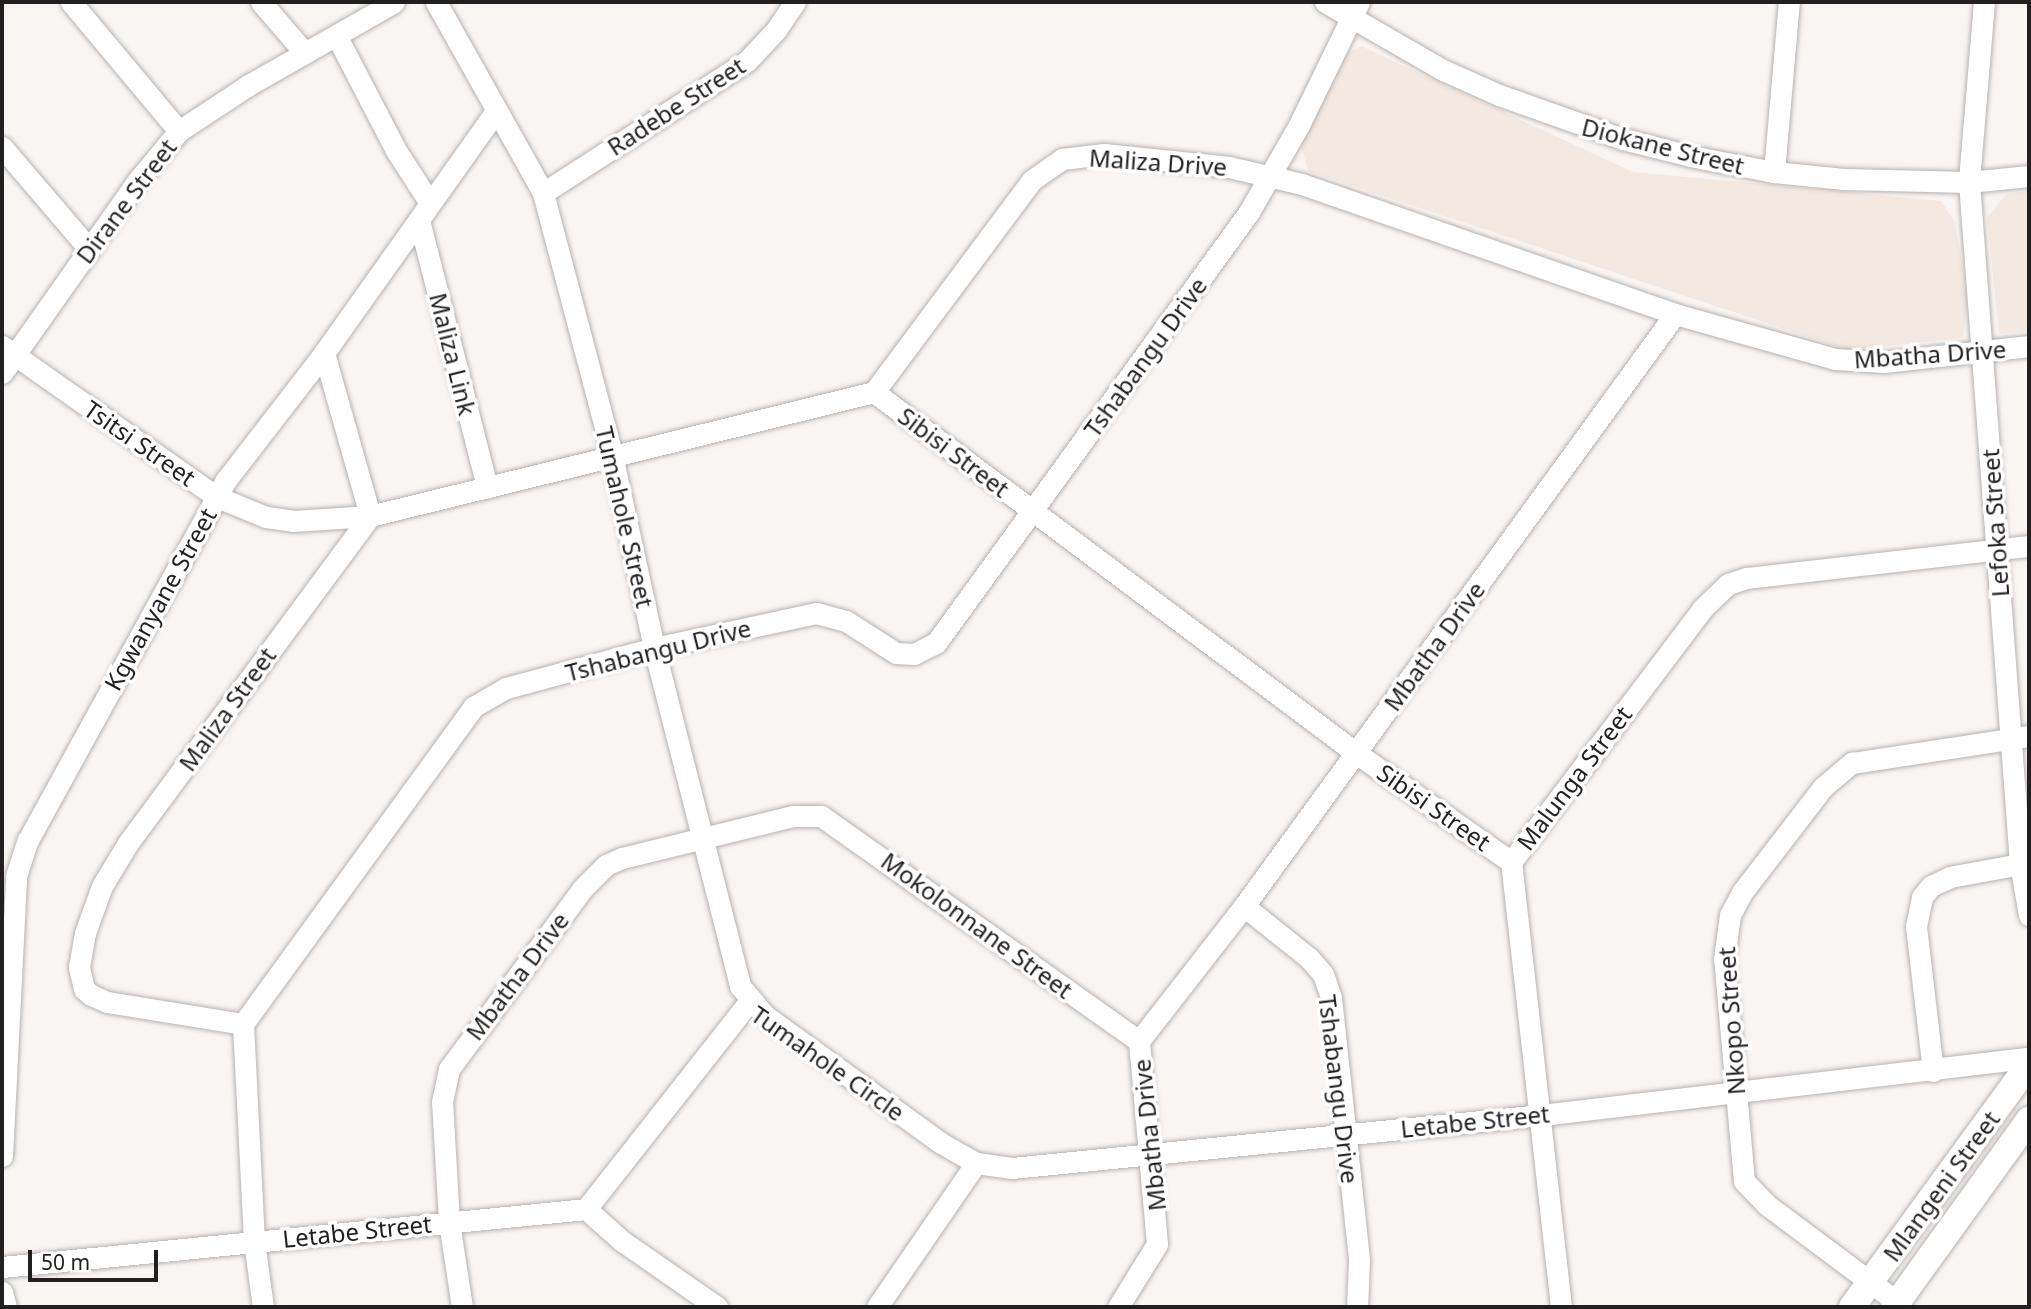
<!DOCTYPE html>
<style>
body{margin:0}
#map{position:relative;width:2031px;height:1309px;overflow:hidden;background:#f9f5f3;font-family:"Noto Sans",sans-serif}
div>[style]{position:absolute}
.built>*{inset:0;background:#f4e9e1}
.roads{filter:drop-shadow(0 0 2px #b6b2b0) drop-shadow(0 0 2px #b6b2b0)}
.minor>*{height:21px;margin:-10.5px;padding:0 10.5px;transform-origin:10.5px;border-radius:10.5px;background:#fff}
.tertiary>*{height:26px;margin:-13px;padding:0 13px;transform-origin:13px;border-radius:13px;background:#fff}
span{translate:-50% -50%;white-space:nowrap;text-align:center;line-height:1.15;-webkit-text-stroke:7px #fff;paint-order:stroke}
.street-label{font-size:24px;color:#211f1f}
.frame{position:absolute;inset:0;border:4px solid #211f1f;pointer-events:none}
.scale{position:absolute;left:28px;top:1250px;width:130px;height:32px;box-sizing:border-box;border:4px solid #211f1f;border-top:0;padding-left:9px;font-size:21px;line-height:24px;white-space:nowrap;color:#211f1f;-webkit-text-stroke:5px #fff;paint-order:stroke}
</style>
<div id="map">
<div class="built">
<i style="clip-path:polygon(1361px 46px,1633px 172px,1941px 201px,1955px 222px,1968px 297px,1963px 338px,1848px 350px,1308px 171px,1301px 145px,1338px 58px)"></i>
<i style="clip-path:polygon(2029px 191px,2029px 331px,1999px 334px,1987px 218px,2006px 194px)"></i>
</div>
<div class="roads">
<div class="minor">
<i style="left:71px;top:2px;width:168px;rotate:50.1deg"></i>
<i style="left:261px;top:2px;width:66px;rotate:49.3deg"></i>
<i style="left:436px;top:2px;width:219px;rotate:60.7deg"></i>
<i style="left:543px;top:193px;width:271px;rotate:75.2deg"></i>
<i style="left:612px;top:455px;width:198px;rotate:77.7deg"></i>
<i style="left:654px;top:648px;width:349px;rotate:75.7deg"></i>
<i style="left:740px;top:986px;width:38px;rotate:50deg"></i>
<i style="left:764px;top:1015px;width:218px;rotate:35.9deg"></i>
<i style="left:941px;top:1143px;width:40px;rotate:29.7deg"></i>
<i style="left:976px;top:1163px;width:36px;rotate:8deg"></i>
<i style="left:1012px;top:1168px;width:532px;rotate:-5.72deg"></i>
<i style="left:1541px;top:1115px;width:491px;rotate:-6.7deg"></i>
<i style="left:1325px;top:2px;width:136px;rotate:30deg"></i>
<i style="left:1443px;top:70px;width:61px;rotate:24.1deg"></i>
<i style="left:1499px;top:95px;width:132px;rotate:19.5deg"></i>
<i style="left:1623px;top:139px;width:69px;rotate:14.2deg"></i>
<i style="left:1690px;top:156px;width:86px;rotate:10.8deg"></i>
<i style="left:1774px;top:172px;width:70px;rotate:5.7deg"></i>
<i style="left:1844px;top:179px;width:125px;rotate:1.4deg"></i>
<i style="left:1969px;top:182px;width:60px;rotate:-5.7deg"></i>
<i style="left:1984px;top:2px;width:181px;rotate:94.8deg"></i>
<i style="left:1969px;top:182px;width:684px;rotate:85.72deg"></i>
<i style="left:2020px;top:864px;width:52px;rotate:80deg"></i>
<i style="left:336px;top:35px;width:132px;rotate:62.5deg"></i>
<i style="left:397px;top:152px;width:61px;rotate:57.1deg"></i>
<i style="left:2px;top:147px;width:134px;rotate:49.5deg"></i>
<i style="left:1774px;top:172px;width:171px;rotate:-85deg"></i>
<i style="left:543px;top:193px;width:243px;rotate:-32.9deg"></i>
<i style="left:747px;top:61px;width:42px;rotate:-46.9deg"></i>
<i style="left:776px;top:30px;width:34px;rotate:-56deg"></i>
<i style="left:419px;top:220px;width:276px;rotate:75.7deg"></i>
<i style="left:2px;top:346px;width:263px;rotate:35.1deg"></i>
<i style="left:217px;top:497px;width:53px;rotate:22.2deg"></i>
<i style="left:266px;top:517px;width:27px;rotate:8deg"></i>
<i style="left:293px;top:521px;width:77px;rotate:-3.7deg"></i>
<i style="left:370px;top:516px;width:519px;rotate:-13.82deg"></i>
<i style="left:874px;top:392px;width:264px;rotate:-53.3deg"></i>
<i style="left:1032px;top:180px;width:37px;rotate:-35deg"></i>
<i style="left:1062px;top:159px;width:42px;rotate:-6.8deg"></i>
<i style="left:1104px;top:154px;width:126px;rotate:5.9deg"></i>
<i style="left:1229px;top:167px;width:75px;rotate:13.1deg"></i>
<i style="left:1302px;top:184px;width:395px;rotate:19.2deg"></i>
<i style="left:1675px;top:314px;width:166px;rotate:15.7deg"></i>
<i style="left:1835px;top:359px;width:49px;rotate:3.5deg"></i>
<i style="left:1884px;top:362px;width:146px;rotate:-6.3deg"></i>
<i style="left:324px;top:353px;width:169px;rotate:74.2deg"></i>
<i style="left:2px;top:373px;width:237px;rotate:-54.8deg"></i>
<i style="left:139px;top:179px;width:62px;rotate:-50.2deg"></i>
<i style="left:179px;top:131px;width:82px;rotate:-33.5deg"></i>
<i style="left:247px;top:86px;width:169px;rotate:-29.7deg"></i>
<i style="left:874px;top:392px;width:602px;rotate:36.83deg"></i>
<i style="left:1356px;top:753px;width:189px;rotate:35.1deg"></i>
<i style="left:1244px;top:906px;width:83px;rotate:38.7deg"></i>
<i style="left:1309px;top:958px;width:21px;rotate:49deg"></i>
<i style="left:1323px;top:974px;width:24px;rotate:71deg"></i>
<i style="left:1331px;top:997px;width:264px;rotate:83.9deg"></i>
<i style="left:1359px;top:1260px;width:47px;rotate:92.4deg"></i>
<i style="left:243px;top:1024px;width:138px;rotate:-170.8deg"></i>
<i style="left:107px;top:1002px;width:17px;rotate:-156deg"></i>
<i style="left:91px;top:995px;width:9px;rotate:-139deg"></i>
<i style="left:84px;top:989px;width:23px;rotate:-103deg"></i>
<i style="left:79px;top:967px;width:35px;rotate:-80deg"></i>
<i style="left:85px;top:933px;width:50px;rotate:-70.1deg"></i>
<i style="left:102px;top:886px;width:50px;rotate:-58.8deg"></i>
<i style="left:128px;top:843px;width:407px;rotate:-53.5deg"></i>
<i style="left:1933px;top:1071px;width:146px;rotate:-96.7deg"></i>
<i style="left:1916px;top:926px;width:30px;rotate:-78deg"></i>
<i style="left:1922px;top:897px;width:14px;rotate:-51deg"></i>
<i style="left:1931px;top:886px;width:21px;rotate:-25deg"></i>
<i style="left:1950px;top:877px;width:71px;rotate:-10.5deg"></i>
<i style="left:2px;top:1156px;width:280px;rotate:-87.1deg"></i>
<i style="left:16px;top:876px;width:38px;rotate:-72deg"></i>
<i style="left:28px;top:840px;width:411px;rotate:-61.2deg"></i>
<i style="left:226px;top:480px;width:160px;rotate:-52.3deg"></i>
<i style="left:324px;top:353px;width:297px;rotate:-54.6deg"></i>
<i style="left:586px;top:1209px;width:263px;rotate:-51.8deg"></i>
<i style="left:586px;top:1209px;width:48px;rotate:41.6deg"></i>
<i style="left:622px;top:1241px;width:116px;rotate:34.8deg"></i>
<i style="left:2px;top:1267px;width:587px;rotate:-5.67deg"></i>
<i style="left:2px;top:1292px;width:16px;rotate:75deg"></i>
<i style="left:1897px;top:1302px;width:162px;rotate:-143.3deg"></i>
<i style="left:1767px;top:1205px;width:33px;rotate:-134deg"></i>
<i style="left:1744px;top:1181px;width:223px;rotate:-95.1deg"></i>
<i style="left:1724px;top:959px;width:44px;rotate:-82.2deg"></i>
<i style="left:1730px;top:915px;width:27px;rotate:-62deg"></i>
<i style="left:1743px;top:891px;width:131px;rotate:-52.4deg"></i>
<i style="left:1823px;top:787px;width:38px;rotate:-40deg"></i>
<i style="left:1852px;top:763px;width:179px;rotate:-8.7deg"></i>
<i style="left:263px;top:1307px;width:67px;rotate:-97.8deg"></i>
<i style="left:254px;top:1241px;width:217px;rotate:-92.9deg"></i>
<i style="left:243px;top:1024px;width:392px;rotate:-54deg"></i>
<i style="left:473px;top:707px;width:38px;rotate:-30deg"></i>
<i style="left:506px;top:688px;width:153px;rotate:-15.1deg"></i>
<i style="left:654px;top:648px;width:166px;rotate:-12.2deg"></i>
<i style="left:816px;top:613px;width:31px;rotate:15deg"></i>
<i style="left:846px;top:621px;width:59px;rotate:32.6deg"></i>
<i style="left:896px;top:653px;width:18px;rotate:3deg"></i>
<i style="left:914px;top:654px;width:25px;rotate:-27deg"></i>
<i style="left:936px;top:643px;width:533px;rotate:-54.01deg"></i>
<i style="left:1249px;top:212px;width:100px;rotate:-60.1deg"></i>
<i style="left:1299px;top:125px;width:137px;rotate:-64deg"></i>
<i style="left:462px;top:1307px;width:86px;rotate:-98.7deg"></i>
<i style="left:449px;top:1222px;width:120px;rotate:-93.3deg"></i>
<i style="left:442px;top:1102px;width:34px;rotate:-78deg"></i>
<i style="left:449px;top:1069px;width:224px;rotate:-53.5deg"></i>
<i style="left:582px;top:889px;width:34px;rotate:-45deg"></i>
<i style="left:606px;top:865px;width:17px;rotate:-24deg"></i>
<i style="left:622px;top:858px;width:176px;rotate:-13.8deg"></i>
<i style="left:793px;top:816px;width:28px"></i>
<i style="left:821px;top:816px;width:390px;rotate:35.3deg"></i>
<i style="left:877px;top:1307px;width:175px;rotate:-55.5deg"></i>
<i style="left:1118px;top:1307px;width:74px;rotate:-58.2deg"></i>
<i style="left:1157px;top:1244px;width:204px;rotate:-95.1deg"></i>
<i style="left:1139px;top:1041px;width:171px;rotate:-52.1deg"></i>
<i style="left:1244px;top:906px;width:732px;rotate:-53.94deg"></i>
<i style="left:1561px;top:1307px;width:448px;rotate:-96.4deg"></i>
<i style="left:1511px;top:862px;width:317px;rotate:-52.9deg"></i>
<i style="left:1702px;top:609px;width:36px;rotate:-44deg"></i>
<i style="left:1728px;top:584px;width:20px;rotate:-18deg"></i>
<i style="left:1747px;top:578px;width:284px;rotate:-6.5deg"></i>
</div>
<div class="tertiary">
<i style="left:1852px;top:1307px;width:301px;rotate:-53.9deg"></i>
<i style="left:1894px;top:1307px;width:231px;rotate:-54.2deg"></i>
</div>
</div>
<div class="street-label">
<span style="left:676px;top:106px;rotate:-33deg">Radebe Street</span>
<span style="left:1663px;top:146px;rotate:14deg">Diokane Street</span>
<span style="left:1158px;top:162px;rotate:4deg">Maliza Drive</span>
<span style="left:126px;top:201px;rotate:-53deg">Dirane Street</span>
<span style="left:453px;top:354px;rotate:76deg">Maliza Link</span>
<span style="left:1930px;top:354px;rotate:-4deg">Mbatha Drive</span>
<span style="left:1145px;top:357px;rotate:-54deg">Tshabangu Drive</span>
<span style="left:140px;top:443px;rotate:35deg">Tsitsi Street</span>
<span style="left:954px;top:452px;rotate:37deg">Sibisi Street</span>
<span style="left:625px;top:517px;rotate:77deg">Tumahole Street</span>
<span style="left:1995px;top:523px;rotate:-94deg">Lefoka Street</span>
<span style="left:160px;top:599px;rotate:-61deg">Kgwanyane Street</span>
<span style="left:1434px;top:646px;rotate:-54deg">Mbatha Drive</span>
<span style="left:658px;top:650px;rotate:-14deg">Tshabangu Drive</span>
<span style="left:227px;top:709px;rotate:-54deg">Maliza Street</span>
<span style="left:1574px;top:778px;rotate:-53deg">Malunga Street</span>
<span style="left:1434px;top:807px;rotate:35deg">Sibisi Street</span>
<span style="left:977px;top:925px;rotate:36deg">Mokolonnane Street</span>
<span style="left:517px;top:976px;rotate:-53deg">Mbatha Drive</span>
<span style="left:1731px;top:1021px;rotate:-94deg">Nkopo Street</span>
<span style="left:828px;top:1063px;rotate:35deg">Tumahole Circle</span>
<span style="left:1339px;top:1089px;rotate:83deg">Tshabangu Drive</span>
<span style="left:1475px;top:1121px;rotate:-6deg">Letabe Street</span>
<span style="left:1149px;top:1135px;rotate:-96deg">Mbatha Drive</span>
<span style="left:1941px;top:1186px;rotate:-54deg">Mlangeni Street</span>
<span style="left:357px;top:1231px;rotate:-6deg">Letabe Street</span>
</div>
<div class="frame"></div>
<div class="scale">50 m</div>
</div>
